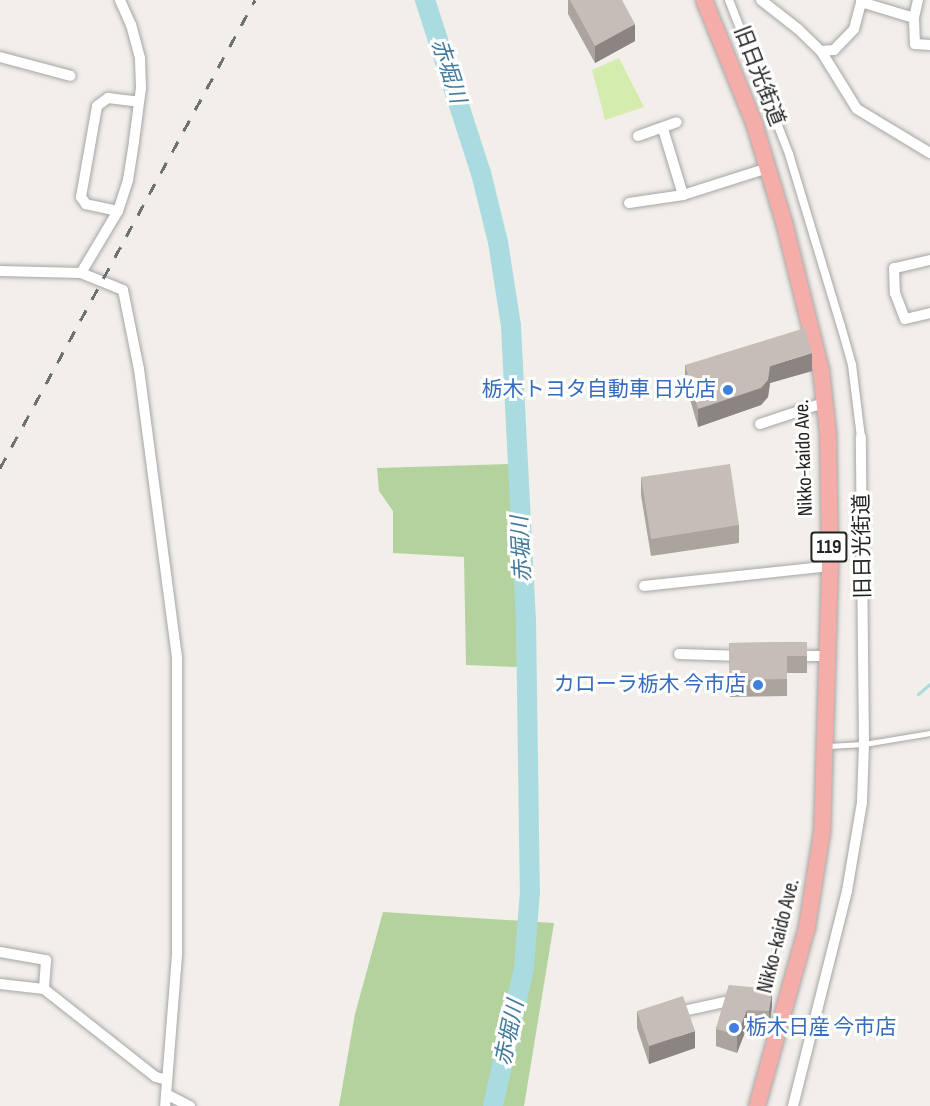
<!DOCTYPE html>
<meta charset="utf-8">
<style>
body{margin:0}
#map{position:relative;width:930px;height:1106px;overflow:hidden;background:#f2eee9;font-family:"Sofia Sans Condensed","Noto Sans JP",sans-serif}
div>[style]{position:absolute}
.grass>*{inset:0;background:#d5ecaf}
.forest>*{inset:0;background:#b4d29d}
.stream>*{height:3px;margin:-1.5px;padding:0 1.5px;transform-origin:1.5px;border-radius:1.5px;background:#a9dbe0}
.river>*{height:20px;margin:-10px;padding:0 10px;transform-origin:10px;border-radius:10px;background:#a9dbe0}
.roads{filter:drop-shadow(0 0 2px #a6a6a6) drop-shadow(0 0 2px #a6a6a6)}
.service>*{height:5px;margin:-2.5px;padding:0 2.5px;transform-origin:2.5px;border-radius:2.5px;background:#fff}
.pedestrian>*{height:8px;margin:-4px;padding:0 4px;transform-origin:4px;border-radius:4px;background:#fff}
.minor>*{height:10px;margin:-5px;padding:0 5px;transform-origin:5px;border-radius:5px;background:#fff}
.trunk>*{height:16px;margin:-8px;padding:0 8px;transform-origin:8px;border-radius:8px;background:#f4ada8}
.rail>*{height:3px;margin-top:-1.5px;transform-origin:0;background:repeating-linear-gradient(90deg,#707070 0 12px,transparent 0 24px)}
.wall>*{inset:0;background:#aba39e}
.shaded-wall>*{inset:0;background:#8b8481}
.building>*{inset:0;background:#c7bdb8}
.dots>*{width:16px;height:16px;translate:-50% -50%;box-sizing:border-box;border:3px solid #fff;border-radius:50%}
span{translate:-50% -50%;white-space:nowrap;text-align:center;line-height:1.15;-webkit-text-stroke:6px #fff;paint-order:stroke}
.shield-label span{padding:2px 4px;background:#fff;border:2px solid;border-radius:4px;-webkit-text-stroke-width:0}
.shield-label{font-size:20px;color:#222;font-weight:700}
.street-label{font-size:21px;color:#222}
.shop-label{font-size:21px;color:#366cbe}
.right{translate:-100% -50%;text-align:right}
.left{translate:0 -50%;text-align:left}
.water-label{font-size:22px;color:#427b9c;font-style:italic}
</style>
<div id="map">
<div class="grass">
<i style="clip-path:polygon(619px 58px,644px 107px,605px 120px,592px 70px)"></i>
</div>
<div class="forest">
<i style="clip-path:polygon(510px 464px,515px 534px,517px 667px,466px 665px,464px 557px,393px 553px,393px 511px,379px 491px,377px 468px)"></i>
<i style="clip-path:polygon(383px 912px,554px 923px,524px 1106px,339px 1106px,355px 1014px)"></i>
</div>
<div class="stream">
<i style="left:918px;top:694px;width:16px;rotate:-40deg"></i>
</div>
<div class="river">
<i style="left:425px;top:0;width:182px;rotate:72.1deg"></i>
<i style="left:481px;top:173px;width:71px;rotate:76.2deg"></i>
<i style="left:498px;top:242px;width:85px;rotate:81.2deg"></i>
<i style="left:511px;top:326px;width:293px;rotate:87.1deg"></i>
<i style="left:526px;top:619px;width:272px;rotate:89.2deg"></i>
<i style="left:530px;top:891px;width:77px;rotate:94.5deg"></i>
<i style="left:524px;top:968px;width:141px;rotate:102.7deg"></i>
</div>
<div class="roads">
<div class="service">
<i style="left:828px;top:746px;width:36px;rotate:-3deg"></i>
<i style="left:864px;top:744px;width:67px;rotate:-9.5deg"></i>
</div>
<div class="pedestrian">
<i style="left:729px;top:0;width:165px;rotate:68.7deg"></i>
<i style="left:789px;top:154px;width:180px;rotate:73.2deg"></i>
<i style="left:841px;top:326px;width:41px;rotate:74.2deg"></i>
<i style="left:852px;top:365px;width:73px;rotate:82.9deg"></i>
</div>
<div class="minor">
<i style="left:761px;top:0;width:47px;rotate:38.1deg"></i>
<i style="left:798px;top:29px;width:32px;rotate:44deg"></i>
<i style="left:821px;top:51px;width:68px;rotate:58.2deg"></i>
<i style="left:857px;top:109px;width:85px;rotate:31.1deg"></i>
<i style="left:918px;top:0;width:18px;rotate:103deg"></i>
<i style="left:914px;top:18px;width:26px;rotate:88deg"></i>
<i style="left:915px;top:44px;width:15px;rotate:4deg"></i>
<i style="left:861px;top:2px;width:55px;rotate:16.8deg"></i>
<i style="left:821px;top:51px;width:13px;rotate:-4deg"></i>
<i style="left:834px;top:50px;width:29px;rotate:-46deg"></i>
<i style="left:854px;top:29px;width:30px;rotate:-75deg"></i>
<i style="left:0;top:57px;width:73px;rotate:15deg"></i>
<i style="left:663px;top:129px;width:69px;rotate:73.1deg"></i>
<i style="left:638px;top:136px;width:41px;rotate:-19.7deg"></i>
<i style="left:629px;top:203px;width:55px;rotate:-8.4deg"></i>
<i style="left:683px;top:195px;width:89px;rotate:-17.6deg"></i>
<i style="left:118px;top:211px;width:33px;rotate:-168deg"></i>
<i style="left:86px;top:204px;width:9px;rotate:-126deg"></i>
<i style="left:81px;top:197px;width:92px;rotate:-80deg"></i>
<i style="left:97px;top:106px;width:14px;rotate:-36deg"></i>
<i style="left:108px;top:98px;width:31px;rotate:7deg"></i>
<i style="left:930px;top:260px;width:37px;rotate:167deg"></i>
<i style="left:894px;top:268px;width:25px;rotate:88deg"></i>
<i style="left:895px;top:293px;width:28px;rotate:69deg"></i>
<i style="left:905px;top:319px;width:26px;rotate:-13deg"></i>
<i style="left:0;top:271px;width:81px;rotate:1.4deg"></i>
<i style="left:81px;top:273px;width:45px;rotate:22deg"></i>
<i style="left:123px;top:290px;width:81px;rotate:78.6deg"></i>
<i style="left:139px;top:369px;width:290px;rotate:82.5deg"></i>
<i style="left:177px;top:657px;width:298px;rotate:90deg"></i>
<i style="left:177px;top:955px;width:151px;rotate:94.5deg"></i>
<i style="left:81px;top:273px;width:72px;rotate:-59.2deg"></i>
<i style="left:118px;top:211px;width:33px;rotate:-72deg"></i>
<i style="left:128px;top:180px;width:39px;rotate:-81deg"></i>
<i style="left:134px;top:141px;width:53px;rotate:-82.5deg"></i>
<i style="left:141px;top:88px;width:30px;rotate:-92deg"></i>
<i style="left:140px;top:58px;width:34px;rotate:-105deg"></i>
<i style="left:131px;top:25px;width:27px;rotate:-114deg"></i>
<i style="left:760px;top:424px;width:70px;rotate:-18.4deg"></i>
<i style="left:644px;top:586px;width:187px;rotate:-6.1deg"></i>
<i style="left:679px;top:654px;width:63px;rotate:1.8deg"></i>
<i style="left:794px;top:656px;width:33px"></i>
<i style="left:0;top:952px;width:47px;rotate:9.9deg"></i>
<i style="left:46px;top:960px;width:29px;rotate:94deg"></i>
<i style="left:0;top:984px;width:44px;rotate:6.5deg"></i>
<i style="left:44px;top:989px;width:142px;rotate:38.2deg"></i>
<i style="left:156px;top:1077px;width:11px;rotate:15deg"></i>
<i style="left:674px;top:1013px;width:66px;rotate:-12.3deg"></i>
<i style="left:166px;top:1094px;width:27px;rotate:27deg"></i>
<i style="left:793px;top:1106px;width:222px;rotate:-75.9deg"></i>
<i style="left:847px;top:891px;width:90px;rotate:-80.4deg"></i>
<i style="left:862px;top:802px;width:58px;rotate:-88deg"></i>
<i style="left:864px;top:744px;width:307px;rotate:-90.6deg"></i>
</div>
<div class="trunk">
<i style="left:704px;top:0;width:133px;rotate:67.9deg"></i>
<i style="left:754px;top:123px;width:108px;rotate:73.2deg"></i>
<i style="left:785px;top:226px;width:148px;rotate:76deg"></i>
<i style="left:821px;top:370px;width:63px;rotate:83.7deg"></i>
<i style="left:828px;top:433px;width:133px;rotate:89.1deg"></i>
<i style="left:830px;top:566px;width:266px;rotate:91.7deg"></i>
<i style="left:822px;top:832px;width:96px;rotate:99deg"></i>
<i style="left:807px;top:927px;width:186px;rotate:105.6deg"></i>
</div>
</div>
<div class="rail">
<i style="left:0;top:468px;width:533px;rotate:-61.42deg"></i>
</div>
<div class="wall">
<i style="clip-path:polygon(568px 0,622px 0,635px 41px,595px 63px,568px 14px)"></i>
<i style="clip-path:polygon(685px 365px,812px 371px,770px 383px,768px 397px,761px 405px,698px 427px,685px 382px)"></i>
<i style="clip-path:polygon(641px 477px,739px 525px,739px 543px,651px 556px,641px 495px)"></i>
<i style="clip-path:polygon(807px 642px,807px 673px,787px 673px,787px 696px,730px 697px,729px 643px)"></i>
<i style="clip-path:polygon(729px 985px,772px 1006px,769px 1029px,747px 1027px,737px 1053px,716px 1046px,716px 1029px)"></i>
<i style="clip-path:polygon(637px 1011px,695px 1048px,649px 1064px,637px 1028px)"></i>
</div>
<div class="shaded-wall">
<i style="clip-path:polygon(635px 24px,635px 41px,595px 63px,595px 46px)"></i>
<i style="clip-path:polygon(812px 353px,812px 371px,770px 383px,768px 397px,761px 405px,698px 427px,698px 409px,770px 366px)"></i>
<i style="clip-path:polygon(772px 989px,772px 1006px,769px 1029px,769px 1011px)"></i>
<i style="clip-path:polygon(747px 1010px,747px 1027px,737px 1053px,737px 1035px)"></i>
<i style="clip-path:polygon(695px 1031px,695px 1048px,649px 1064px,649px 1046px)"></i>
</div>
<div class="building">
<i style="clip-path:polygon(570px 0,622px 0,635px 24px,595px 46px)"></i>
<i style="clip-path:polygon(805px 328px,812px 353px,770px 366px,768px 380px,761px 388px,698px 409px,685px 365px)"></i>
<i style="clip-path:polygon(730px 464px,739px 525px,651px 539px,641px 477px)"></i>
<i style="clip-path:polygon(807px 642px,807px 656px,787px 656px,787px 679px,730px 680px,729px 643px)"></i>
<i style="clip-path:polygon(729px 985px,772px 989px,769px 1011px,747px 1010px,737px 1035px,716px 1029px)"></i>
<i style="clip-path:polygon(683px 996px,695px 1031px,649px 1046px,637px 1011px)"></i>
</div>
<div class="dots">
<i style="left:728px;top:390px;background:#3f7fe0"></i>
<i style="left:758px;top:685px;background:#3f7fe0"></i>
<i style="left:734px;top:1028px;background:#3f7fe0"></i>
</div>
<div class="shield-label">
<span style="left:829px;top:547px">119</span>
</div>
<div class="street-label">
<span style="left:759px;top:76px;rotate:69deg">旧日光街道</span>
<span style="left:804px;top:458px;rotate:-92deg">Nikko-kaido Ave.</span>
<span style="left:863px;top:546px;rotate:-91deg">旧日光街道</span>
<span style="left:779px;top:936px;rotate:-76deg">Nikko-kaido Ave.</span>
</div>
<div class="shop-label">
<span class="right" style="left:716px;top:390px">栃木トヨタ自動車 日光店</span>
<span class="right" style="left:746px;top:685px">カローラ栃木 今市店</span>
<span class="left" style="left:746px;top:1028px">栃木日産 今市店</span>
</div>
<div class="water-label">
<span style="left:448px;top:71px;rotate:72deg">赤堀川</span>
<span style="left:522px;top:549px;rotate:-93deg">赤堀川</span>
<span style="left:510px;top:1033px;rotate:-78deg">赤堀川</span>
</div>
</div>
